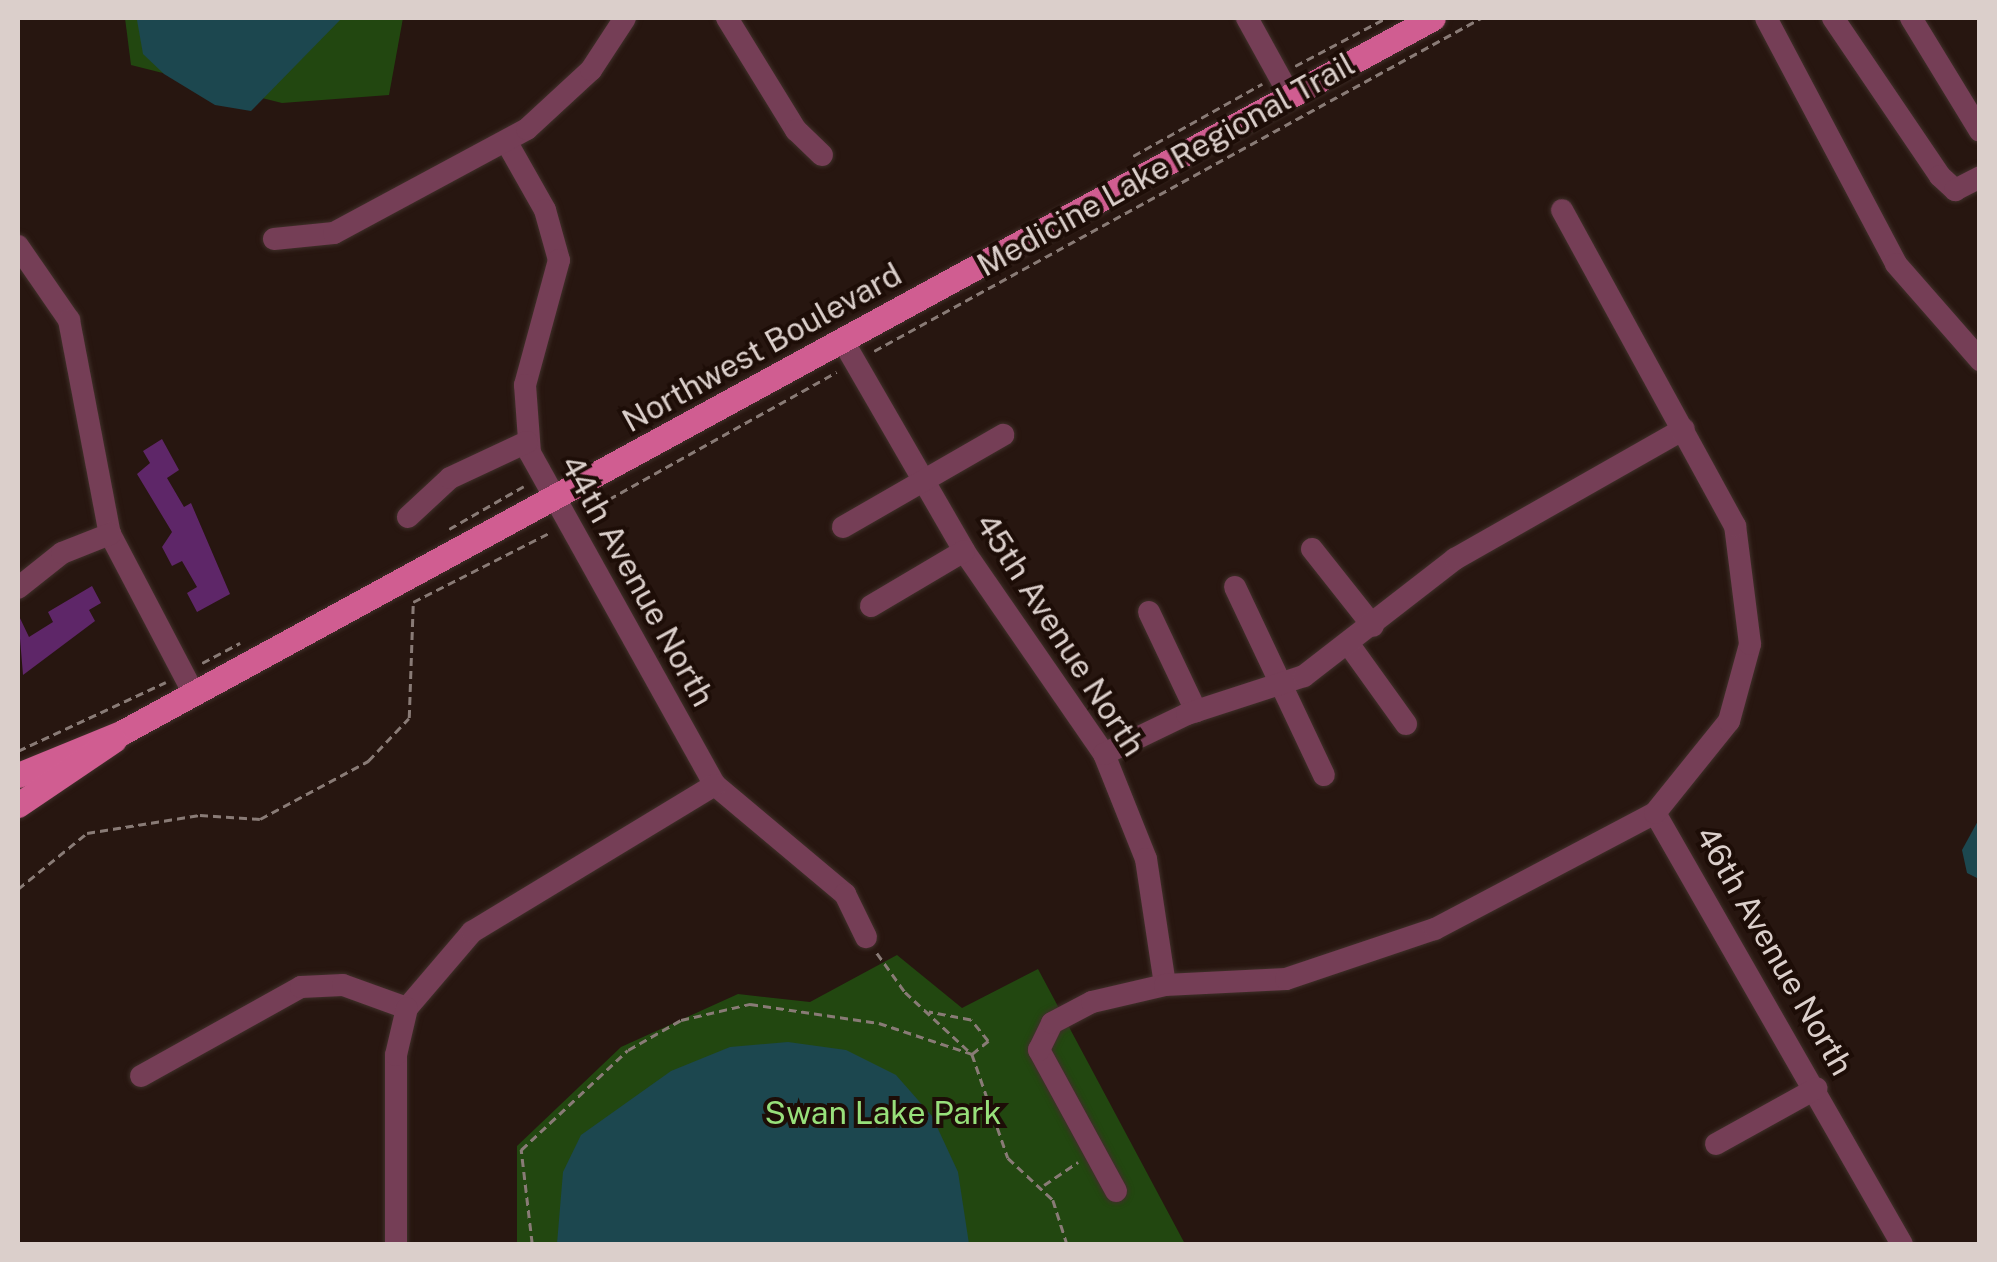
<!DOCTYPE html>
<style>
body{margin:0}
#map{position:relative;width:1997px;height:1262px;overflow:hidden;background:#271610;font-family:"Public Sans",sans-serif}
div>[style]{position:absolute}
.green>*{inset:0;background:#224710}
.water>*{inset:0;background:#1c474f}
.building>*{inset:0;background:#5e2668}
.path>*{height:2.5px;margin-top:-1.25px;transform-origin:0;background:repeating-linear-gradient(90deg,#897b76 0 8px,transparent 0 13px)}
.roads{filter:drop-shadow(0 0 2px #40302a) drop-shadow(0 0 2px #40302a)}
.minor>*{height:22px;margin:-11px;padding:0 11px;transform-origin:11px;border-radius:11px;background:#753e56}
.major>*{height:25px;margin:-12.5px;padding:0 12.5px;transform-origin:12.5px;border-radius:12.5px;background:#d05d91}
span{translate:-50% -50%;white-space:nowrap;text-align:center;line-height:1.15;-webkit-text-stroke:8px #1d0d07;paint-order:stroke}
.street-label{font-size:32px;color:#dbcfcb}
.park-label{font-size:32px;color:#98e07b}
.frame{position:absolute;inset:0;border:20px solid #dbcfcb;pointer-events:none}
</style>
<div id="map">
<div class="green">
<i style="clip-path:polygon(125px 18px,403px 18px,389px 95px,282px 103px,131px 65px)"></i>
<i style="clip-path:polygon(897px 955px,962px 1008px,1038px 969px,1185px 1244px,517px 1244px,517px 1146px,621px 1047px,738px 994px,810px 1002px)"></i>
</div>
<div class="water">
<i style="clip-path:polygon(342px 18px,251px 111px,215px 105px,164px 74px,143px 54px,137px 20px)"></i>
<i style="clip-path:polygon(1979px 819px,1979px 879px,1967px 873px,1962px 850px)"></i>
<i style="clip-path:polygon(788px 1042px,846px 1050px,896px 1075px,932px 1116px,958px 1172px,969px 1244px,557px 1244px,563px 1172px,581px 1135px,671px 1071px,730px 1047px)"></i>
</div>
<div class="building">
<i style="clip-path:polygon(162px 439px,179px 470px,167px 478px,184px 507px,191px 503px,230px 594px,197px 612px,187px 593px,197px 587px,182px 561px,172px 566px,162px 547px,172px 532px,137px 474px,150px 463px,143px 451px)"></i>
<i style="clip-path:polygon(92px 586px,101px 603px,89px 610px,95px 621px,23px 675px,18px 614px,29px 637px,53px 622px,48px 612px)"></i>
</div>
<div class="path">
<i style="left:1295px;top:66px;width:103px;rotate:-27.8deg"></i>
<i style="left:1133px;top:156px;width:148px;rotate:-29.2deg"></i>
<i style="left:874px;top:351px;width:692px;rotate:-28.75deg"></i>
<i style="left:586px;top:512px;width:287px;rotate:-29.2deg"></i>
<i style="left:449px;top:529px;width:86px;rotate:-29.8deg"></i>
<i style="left:202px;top:663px;width:43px;rotate:-27.8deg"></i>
<i style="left:18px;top:751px;width:163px;rotate:-25deg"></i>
<i style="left:18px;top:889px;width:89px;rotate:-39.1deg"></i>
<i style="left:87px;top:833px;width:114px;rotate:-9.1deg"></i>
<i style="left:200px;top:815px;width:60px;rotate:3.8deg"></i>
<i style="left:260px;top:819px;width:123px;rotate:-28.2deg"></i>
<i style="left:368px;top:761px;width:59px;rotate:-46.4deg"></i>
<i style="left:409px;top:718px;width:116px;rotate:-88deg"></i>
<i style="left:413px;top:602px;width:153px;rotate:-26.9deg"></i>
<i style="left:877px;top:953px;width:48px;rotate:54.3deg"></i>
<i style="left:905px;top:992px;width:91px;rotate:42.8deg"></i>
<i style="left:972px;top:1054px;width:21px;rotate:-39deg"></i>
<i style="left:988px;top:1041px;width:27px;rotate:-129deg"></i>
<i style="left:971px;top:1020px;width:43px;rotate:-169.2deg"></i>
<i style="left:1044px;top:1185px;width:41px;rotate:-34.1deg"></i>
<i style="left:532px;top:1244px;width:95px;rotate:-96.7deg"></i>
<i style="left:521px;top:1150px;width:146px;rotate:-43.1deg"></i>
<i style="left:628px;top:1050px;width:61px;rotate:-29.5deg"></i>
<i style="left:681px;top:1020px;width:71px;rotate:-13.1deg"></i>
<i style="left:750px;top:1004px;width:130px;rotate:8.4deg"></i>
<i style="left:879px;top:1023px;width:98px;rotate:18.4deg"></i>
<i style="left:972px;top:1054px;width:110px;rotate:70.9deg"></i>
<i style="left:1008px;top:1158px;width:62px;rotate:43deg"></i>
<i style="left:1053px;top:1200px;width:46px;rotate:72.3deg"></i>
</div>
<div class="roads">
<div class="minor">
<i style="left:727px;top:18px;width:132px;rotate:58.4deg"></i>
<i style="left:796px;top:130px;width:36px;rotate:44deg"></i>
<i style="left:1247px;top:18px;width:89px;rotate:61.1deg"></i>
<i style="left:1766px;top:18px;width:278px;rotate:62.1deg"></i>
<i style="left:1896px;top:264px;width:128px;rotate:48.8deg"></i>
<i style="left:1833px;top:18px;width:191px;rotate:55.9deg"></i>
<i style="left:1940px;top:176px;width:21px;rotate:43deg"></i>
<i style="left:1955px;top:190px;width:28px;rotate:-27deg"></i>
<i style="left:1911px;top:18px;width:132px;rotate:58.6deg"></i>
<i style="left:506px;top:141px;width:79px;rotate:60.5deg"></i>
<i style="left:545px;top:210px;width:52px;rotate:74.4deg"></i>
<i style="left:559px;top:260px;width:130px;rotate:105.2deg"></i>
<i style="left:525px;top:385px;width:68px;rotate:85.8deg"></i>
<i style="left:530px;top:453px;width:380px;rotate:60.9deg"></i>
<i style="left:715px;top:785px;width:170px;rotate:40deg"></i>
<i style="left:845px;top:894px;width:48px;rotate:64deg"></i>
<i style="left:274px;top:239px;width:60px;rotate:-5.7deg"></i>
<i style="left:334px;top:233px;width:219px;rotate:-28.3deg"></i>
<i style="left:527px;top:129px;width:87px;rotate:-42.7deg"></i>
<i style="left:591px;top:70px;width:62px;rotate:-56.8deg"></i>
<i style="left:18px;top:246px;width:90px;rotate:55.4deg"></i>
<i style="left:69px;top:320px;width:218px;rotate:79.2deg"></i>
<i style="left:110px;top:534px;width:181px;rotate:62.3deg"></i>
<i style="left:843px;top:341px;width:242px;rotate:60deg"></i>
<i style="left:964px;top:551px;width:247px;rotate:55.4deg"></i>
<i style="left:1104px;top:754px;width:113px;rotate:68.2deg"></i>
<i style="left:1146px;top:859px;width:127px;rotate:81.4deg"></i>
<i style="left:408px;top:517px;width:57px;rotate:-42.9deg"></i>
<i style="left:450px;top:478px;width:85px;rotate:-25.1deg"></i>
<i style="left:843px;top:527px;width:185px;rotate:-29.9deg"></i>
<i style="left:1312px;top:549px;width:98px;rotate:51.6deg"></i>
<i style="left:1235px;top:587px;width:208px;rotate:64.7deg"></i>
<i style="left:18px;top:588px;width:56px;rotate:-38.5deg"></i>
<i style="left:62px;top:553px;width:52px;rotate:-21.6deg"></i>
<i style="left:871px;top:606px;width:108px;rotate:-30.6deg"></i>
<i style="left:1149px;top:612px;width:110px;rotate:64.6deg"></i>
<i style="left:1350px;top:646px;width:96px;rotate:54.3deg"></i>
<i style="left:1104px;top:754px;width:92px;rotate:-25.7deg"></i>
<i style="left:1187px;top:714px;width:123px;rotate:-18deg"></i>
<i style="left:1304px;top:676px;width:191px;rotate:-37.8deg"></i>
<i style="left:1455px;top:559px;width:263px;rotate:-29.6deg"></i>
<i style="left:1655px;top:813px;width:497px;rotate:60.2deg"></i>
<i style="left:141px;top:1076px;width:183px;rotate:-29.1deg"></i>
<i style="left:301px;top:987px;width:42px;rotate:-2.7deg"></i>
<i style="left:343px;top:985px;width:68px;rotate:19.8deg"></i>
<i style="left:407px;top:1008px;width:100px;rotate:-49.5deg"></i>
<i style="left:472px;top:932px;width:284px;rotate:-31.2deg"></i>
<i style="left:1716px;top:1144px;width:115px;rotate:-29deg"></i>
<i style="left:1116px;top:1191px;width:161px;rotate:-118.6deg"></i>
<i style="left:1039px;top:1050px;width:30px;rotate:-64deg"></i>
<i style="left:1052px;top:1023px;width:45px;rotate:-27.7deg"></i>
<i style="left:1092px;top:1002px;width:75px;rotate:-13.1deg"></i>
<i style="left:1165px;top:985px;width:121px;rotate:-2.8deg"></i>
<i style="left:1286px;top:979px;width:157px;rotate:-18.6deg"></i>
<i style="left:1435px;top:929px;width:249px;rotate:-27.8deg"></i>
<i style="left:1655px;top:813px;width:118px;rotate:-51.2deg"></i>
<i style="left:1729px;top:721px;width:80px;rotate:-74.7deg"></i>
<i style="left:1750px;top:644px;width:119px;rotate:-97.2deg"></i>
<i style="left:1735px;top:526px;width:360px;rotate:-118.7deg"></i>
<i style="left:396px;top:1244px;width:189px;rotate:-90deg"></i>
<i style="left:396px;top:1055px;width:48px;rotate:-76.8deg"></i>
</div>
<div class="major">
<i style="left:18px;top:775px;width:111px;rotate:-22.2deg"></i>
<i style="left:121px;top:733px;width:1494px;rotate:-28.59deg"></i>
<i style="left:18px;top:805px;width:116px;rotate:-34.1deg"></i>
</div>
</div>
<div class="street-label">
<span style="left:1166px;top:165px;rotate:-29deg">Medicine Lake Regional Trail</span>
<span style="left:762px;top:348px;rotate:-29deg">Northwest Boulevard</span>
<span style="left:637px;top:581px;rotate:61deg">44th Avenue North</span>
<span style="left:1060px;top:635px;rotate:57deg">45th Avenue North</span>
<span style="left:1774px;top:951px;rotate:60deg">46th Avenue North</span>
</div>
<div class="park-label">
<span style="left:883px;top:1113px">Swan Lake Park</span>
</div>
<div class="frame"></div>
</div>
